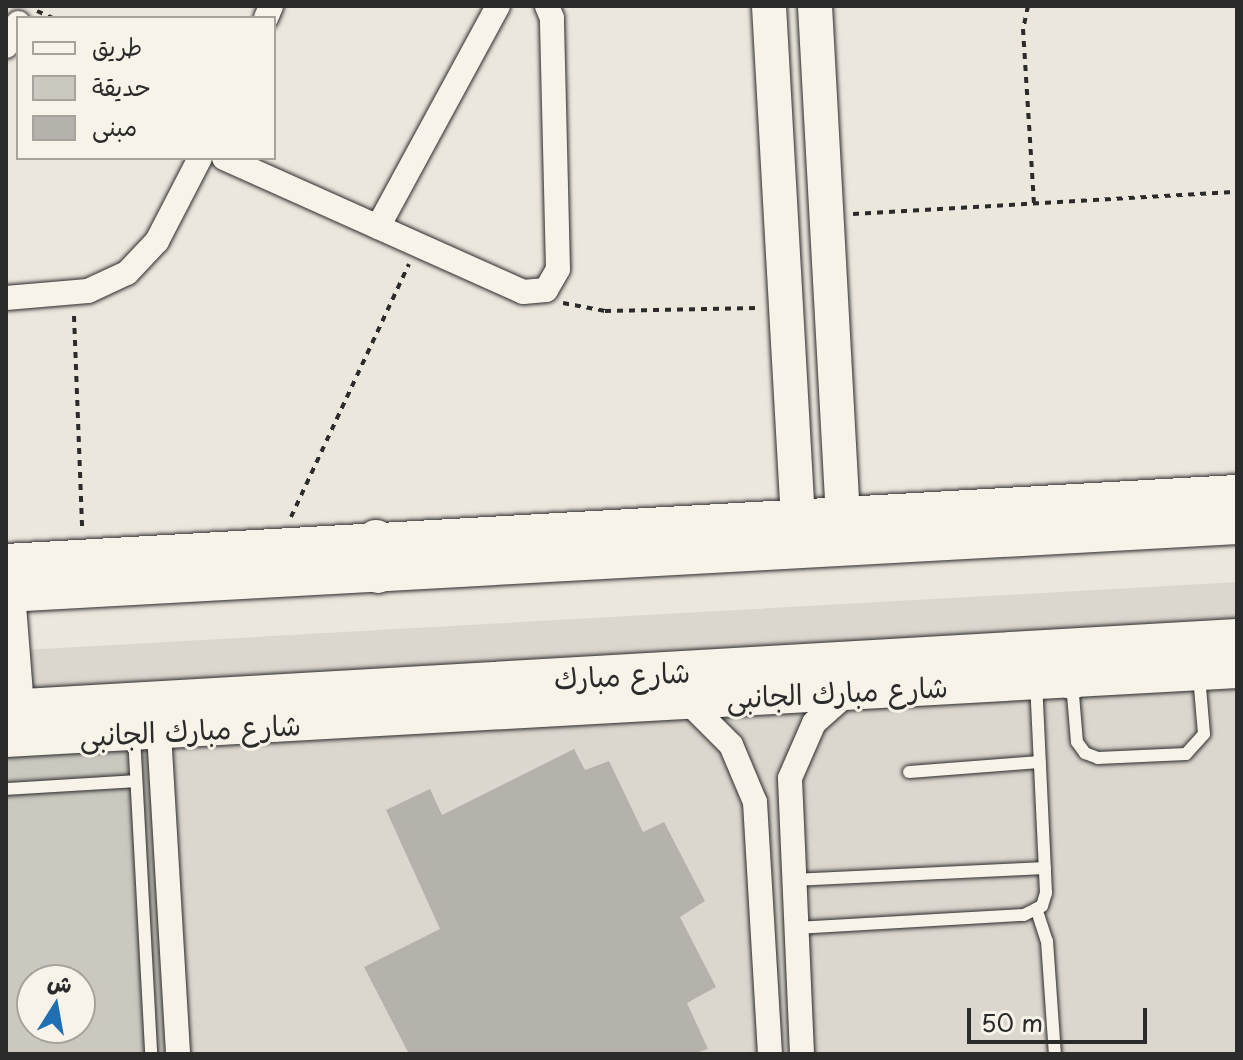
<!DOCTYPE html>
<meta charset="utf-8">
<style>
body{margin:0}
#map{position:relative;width:1243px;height:1060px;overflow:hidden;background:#ebe7dd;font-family:"Playpen Sans","Playpen Sans Arabic",sans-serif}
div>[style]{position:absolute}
.built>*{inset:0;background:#dbd7ce}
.green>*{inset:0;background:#cbc8bf}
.building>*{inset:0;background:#b5b2ab}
.path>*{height:4px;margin-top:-2px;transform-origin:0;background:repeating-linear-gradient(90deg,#2b2b2b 0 6px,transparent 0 12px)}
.roads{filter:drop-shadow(0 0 2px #2b2b2b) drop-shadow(0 0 2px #2b2b2b)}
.lane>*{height:12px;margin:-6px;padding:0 6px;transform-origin:6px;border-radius:6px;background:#f7f3e8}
.street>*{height:24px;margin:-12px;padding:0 12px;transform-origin:12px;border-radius:12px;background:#f7f3e8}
.secondary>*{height:34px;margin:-17px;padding:0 17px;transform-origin:17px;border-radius:17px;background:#f7f3e8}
.primary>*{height:38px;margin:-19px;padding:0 19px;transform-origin:19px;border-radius:19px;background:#f7f3e8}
span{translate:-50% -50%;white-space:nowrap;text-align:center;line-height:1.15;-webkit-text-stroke:6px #f7f3e8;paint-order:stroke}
.street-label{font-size:28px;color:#2b2b2b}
.frame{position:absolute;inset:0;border:8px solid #2b2b2b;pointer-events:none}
.legend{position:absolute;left:16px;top:16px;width:260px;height:144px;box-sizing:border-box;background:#f7f3e8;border:2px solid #a5a39c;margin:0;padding:10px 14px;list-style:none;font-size:24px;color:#2b2b2b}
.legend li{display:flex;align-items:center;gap:16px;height:40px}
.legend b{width:40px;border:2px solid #a5a39c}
.north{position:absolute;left:16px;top:964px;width:80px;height:80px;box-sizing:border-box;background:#f7f3e8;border:2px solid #a5a39c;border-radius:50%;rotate:11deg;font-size:22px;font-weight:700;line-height:32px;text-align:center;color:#2b2b2b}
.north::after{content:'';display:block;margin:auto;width:28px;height:36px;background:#1f6fb2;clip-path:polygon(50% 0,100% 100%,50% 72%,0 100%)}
.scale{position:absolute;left:967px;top:1008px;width:180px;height:36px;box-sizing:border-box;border:4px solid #2b2b2b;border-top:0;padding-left:10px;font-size:24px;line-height:28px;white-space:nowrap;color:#2b2b2b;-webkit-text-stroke:6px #f7f3e8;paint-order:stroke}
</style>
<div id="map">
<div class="built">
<i style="clip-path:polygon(evenodd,1237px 582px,1237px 1054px,6px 1054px,6px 651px,1237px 582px,32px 980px,80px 980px,80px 1028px,32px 1028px,32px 980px)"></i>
</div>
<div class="green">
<i style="clip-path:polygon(evenodd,148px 749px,165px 1054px,6px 1054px,6px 757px,148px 749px,32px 980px,80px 980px,80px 1028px,32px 1028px,32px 980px)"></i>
</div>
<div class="building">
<i style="clip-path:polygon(574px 749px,585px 770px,609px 761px,643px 832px,664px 822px,705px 901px,680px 917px,716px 987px,687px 1003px,708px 1049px,693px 1054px,409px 1054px,364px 967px,440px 929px,386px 810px,430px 789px,442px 815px)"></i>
</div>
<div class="path">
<i style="left:1028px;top:6px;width:24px;rotate:102deg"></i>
<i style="left:1023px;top:29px;width:175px;rotate:86.4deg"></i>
<i style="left:37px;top:11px;width:17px;rotate:24deg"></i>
<i style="left:853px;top:214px;width:385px;rotate:-3.3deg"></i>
<i style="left:563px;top:303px;width:43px;rotate:10.8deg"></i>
<i style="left:605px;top:311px;width:152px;rotate:-1.1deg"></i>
<i style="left:74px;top:316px;width:211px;rotate:87.8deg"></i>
<i style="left:291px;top:517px;width:279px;rotate:-65deg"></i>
</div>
<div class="roads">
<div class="lane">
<i style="left:1072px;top:683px;width:59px;rotate:85.2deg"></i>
<i style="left:1077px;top:742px;width:14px;rotate:54deg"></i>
<i style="left:1085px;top:753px;width:14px;rotate:21deg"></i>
<i style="left:1098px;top:758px;width:88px;rotate:-2.6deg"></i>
<i style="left:1186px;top:754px;width:27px;rotate:-48deg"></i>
<i style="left:1204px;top:734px;width:58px;rotate:-94.9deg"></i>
<i style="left:134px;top:736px;width:318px;rotate:86.9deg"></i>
<i style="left:909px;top:772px;width:131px;rotate:-4.4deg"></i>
<i style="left:6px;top:789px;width:130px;rotate:-3.5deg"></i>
<i style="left:793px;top:880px;width:252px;rotate:-2.7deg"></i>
<i style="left:1037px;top:911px;width:32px;rotate:72deg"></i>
<i style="left:1047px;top:941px;width:113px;rotate:86deg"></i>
<i style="left:796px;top:928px;width:228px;rotate:-3.3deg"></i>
<i style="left:1024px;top:915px;width:20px;rotate:-27deg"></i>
<i style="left:1042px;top:906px;width:14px;rotate:-73deg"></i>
<i style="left:1046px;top:893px;width:210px;rotate:-92.7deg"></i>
</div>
<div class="street">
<i style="left:266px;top:18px;width:13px;rotate:-67deg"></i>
<i style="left:6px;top:46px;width:26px;rotate:-62deg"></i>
<i style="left:224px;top:158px;width:328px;rotate:24.1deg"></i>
<i style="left:523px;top:292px;width:23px;rotate:-5deg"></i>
<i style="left:546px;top:290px;width:24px;rotate:-60deg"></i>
<i style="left:558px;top:269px;width:251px;rotate:-91.4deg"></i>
<i style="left:552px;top:18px;width:13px;rotate:-113deg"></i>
<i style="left:378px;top:227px;width:251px;rotate:-61.5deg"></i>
<i style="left:6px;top:298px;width:82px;rotate:-4.9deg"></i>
<i style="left:88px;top:291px;width:43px;rotate:-24.8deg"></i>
<i style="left:127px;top:273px;width:44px;rotate:-46.8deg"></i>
<i style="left:157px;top:241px;width:93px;rotate:-62.6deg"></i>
<i style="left:685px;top:699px;width:65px;rotate:45deg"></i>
<i style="left:731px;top:745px;width:62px;rotate:67.2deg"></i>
<i style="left:755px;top:802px;width:252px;rotate:86.6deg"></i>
<i style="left:158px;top:716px;width:339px;rotate:86.6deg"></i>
<i style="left:802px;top:1054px;width:276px;rotate:-92.5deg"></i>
<i style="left:790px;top:778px;width:60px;rotate:-66.4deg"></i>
<i style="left:814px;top:723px;width:48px;rotate:-41.6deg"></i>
</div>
<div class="secondary">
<i style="left:769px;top:6px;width:532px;rotate:86.77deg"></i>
<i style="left:815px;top:6px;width:531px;rotate:86.87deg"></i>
<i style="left:6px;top:561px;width:1233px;rotate:-3.21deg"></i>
<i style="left:6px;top:740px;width:1233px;rotate:-3.21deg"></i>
</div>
<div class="primary">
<i style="left:376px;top:539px;width:35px;rotate:87deg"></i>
<i style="left:6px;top:593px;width:1233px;rotate:-3.16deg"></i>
<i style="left:6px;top:593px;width:115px;rotate:85.5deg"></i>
<i style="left:1069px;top:648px;width:32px;rotate:85deg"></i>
<i style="left:6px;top:709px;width:1233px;rotate:-3.3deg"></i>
</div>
</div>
<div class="street-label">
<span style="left:622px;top:675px;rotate:-3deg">شارع مبارك</span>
<span style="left:837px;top:692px;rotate:-3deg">شارع مبارك الجانبى</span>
<span style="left:190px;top:730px;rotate:-3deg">شارع مبارك الجانبى</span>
</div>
<div class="frame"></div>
<ul class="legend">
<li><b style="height:10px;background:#f7f3e8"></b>طريق</li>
<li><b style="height:22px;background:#cbc8bf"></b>حديقة</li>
<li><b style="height:22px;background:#b5b2ab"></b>مبنى</li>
</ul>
<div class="north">ش</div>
<div class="scale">50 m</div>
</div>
